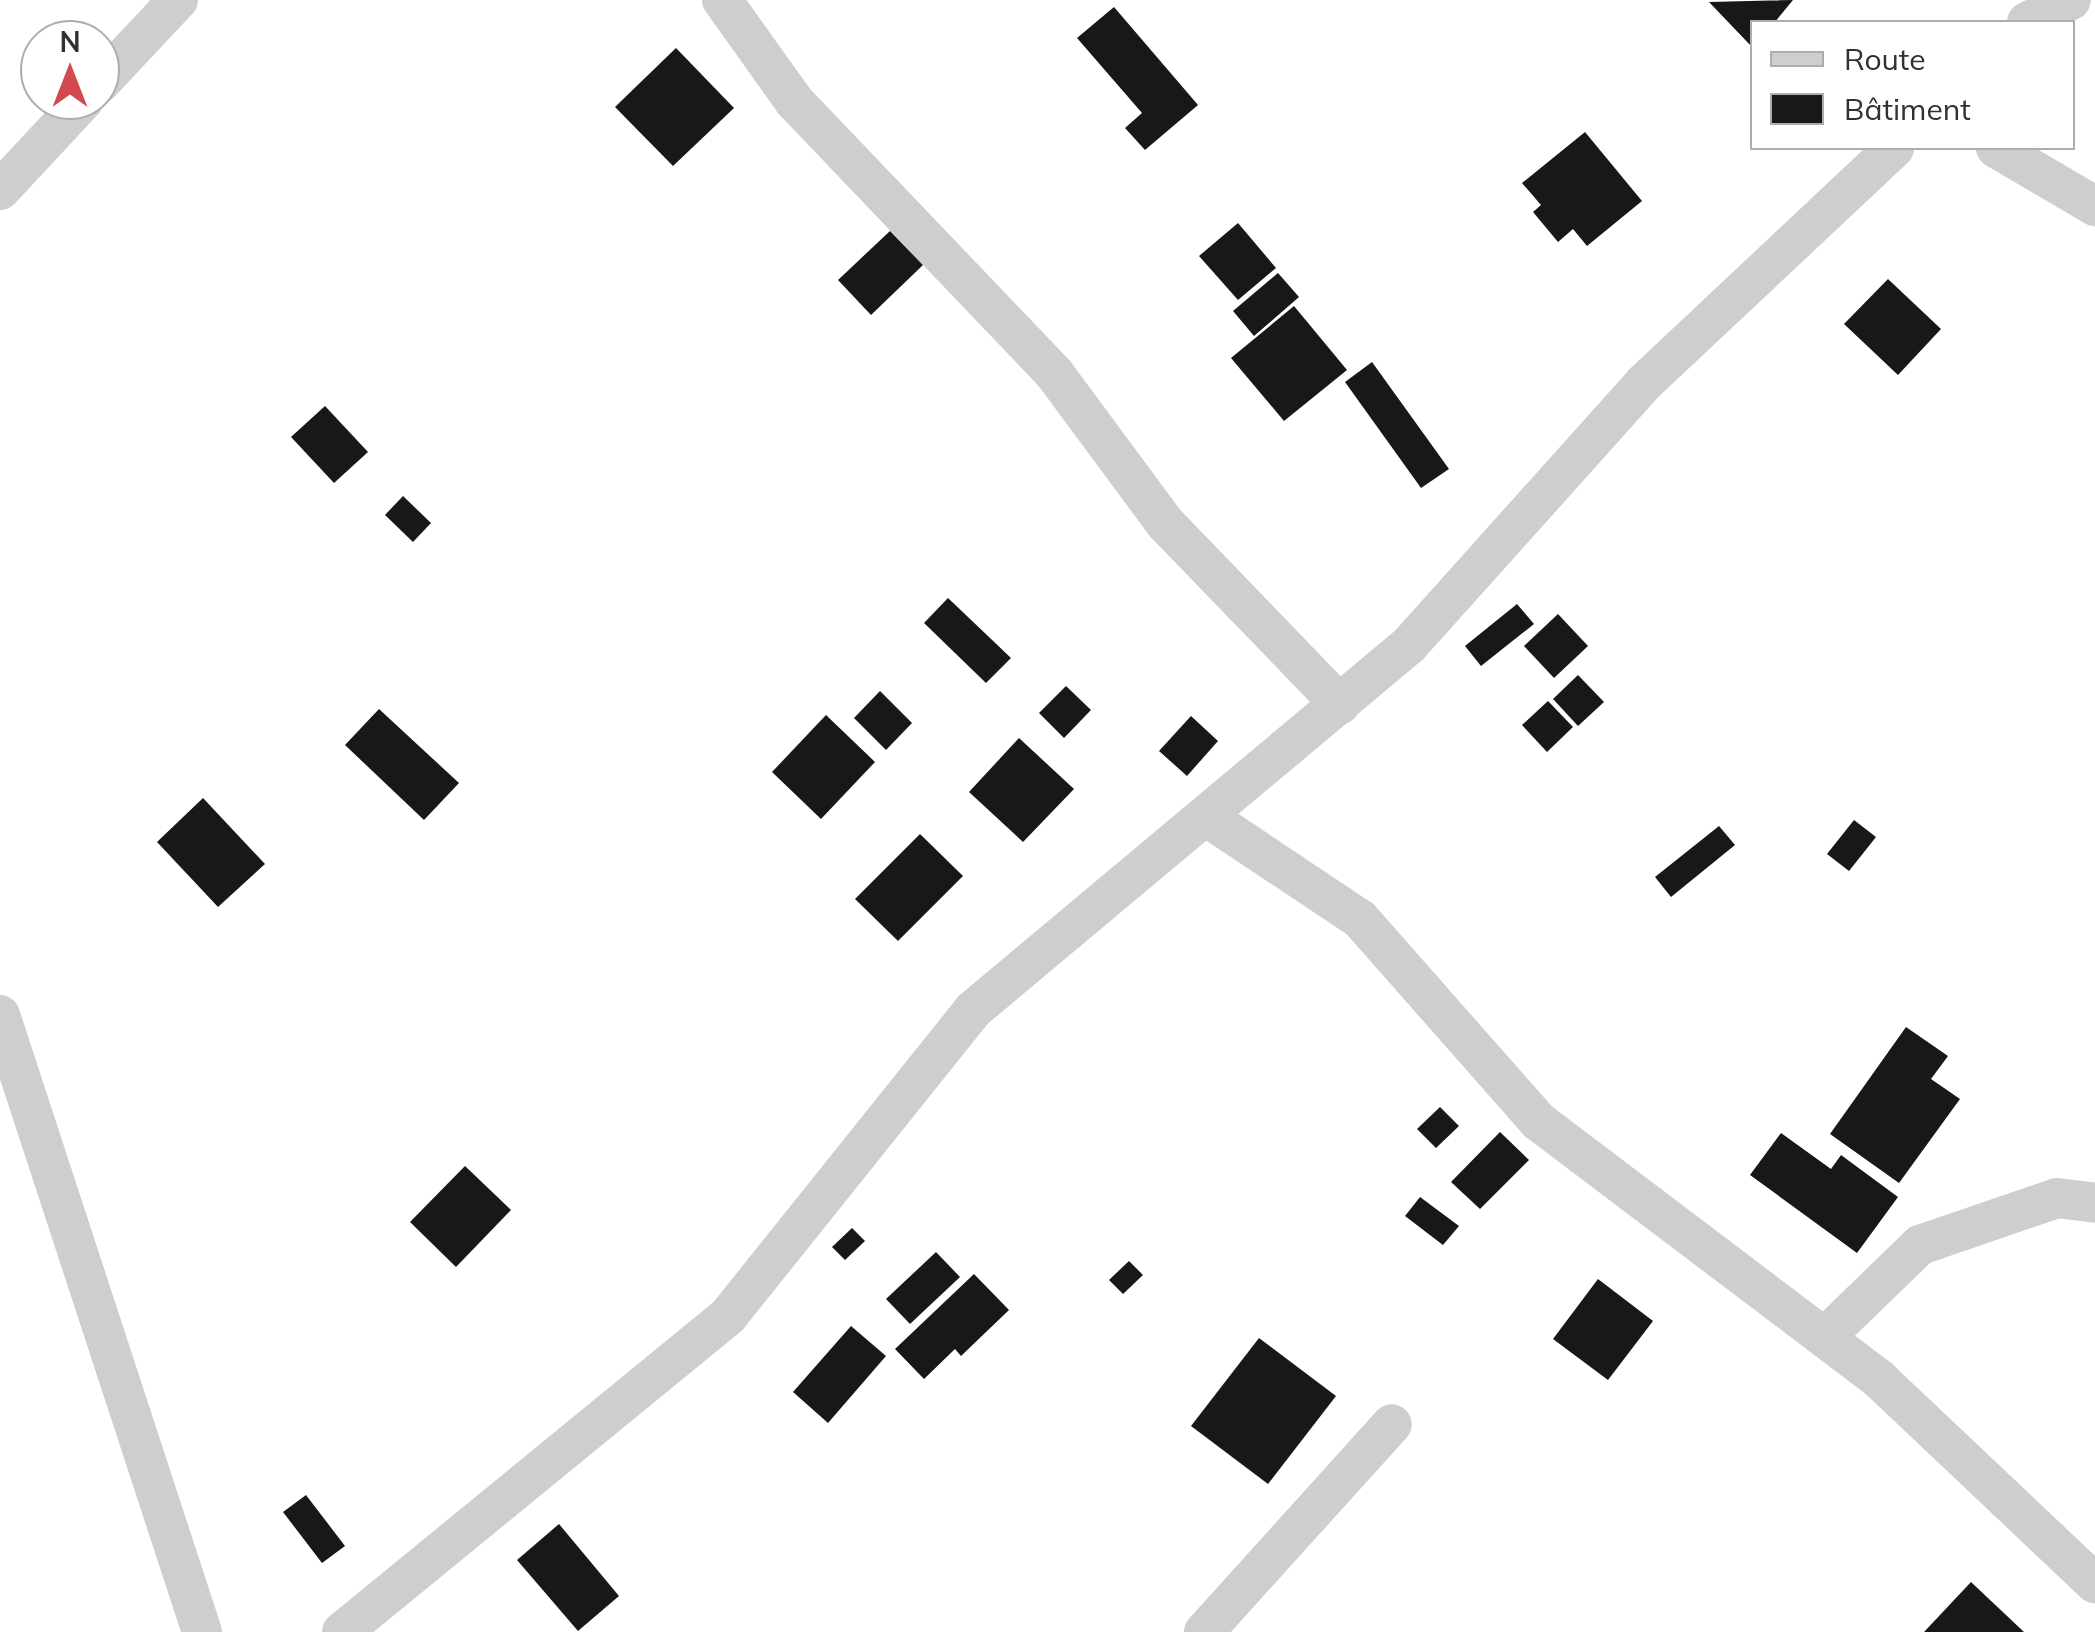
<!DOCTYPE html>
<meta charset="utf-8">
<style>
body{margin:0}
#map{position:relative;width:2095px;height:1632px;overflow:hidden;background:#fff;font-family:Mulish,sans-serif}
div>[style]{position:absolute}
.building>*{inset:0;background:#181818}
.minor>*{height:40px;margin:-20px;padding:0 20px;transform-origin:20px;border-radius:20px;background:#cecece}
span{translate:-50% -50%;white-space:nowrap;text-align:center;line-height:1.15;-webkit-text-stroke:10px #fff;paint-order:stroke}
.legend{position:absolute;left:1750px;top:20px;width:325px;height:130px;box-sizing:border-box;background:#fff;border:2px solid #adadad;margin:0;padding:12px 18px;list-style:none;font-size:30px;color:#313131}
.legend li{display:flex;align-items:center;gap:20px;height:50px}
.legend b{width:50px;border:2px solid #adadad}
.north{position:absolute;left:20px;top:20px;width:100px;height:100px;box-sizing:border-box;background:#fff;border:2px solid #adadad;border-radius:50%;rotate:0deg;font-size:28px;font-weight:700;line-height:40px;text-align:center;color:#313131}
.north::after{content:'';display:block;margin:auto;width:35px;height:45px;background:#d24950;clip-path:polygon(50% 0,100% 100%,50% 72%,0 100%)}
</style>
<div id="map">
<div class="building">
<i style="clip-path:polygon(1793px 0,1775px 22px,1752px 22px,1752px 47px,1709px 2px)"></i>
<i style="clip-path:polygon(1114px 7px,1198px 105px,1145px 150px,1125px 128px,1142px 113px,1077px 38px)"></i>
<i style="clip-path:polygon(676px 48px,734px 108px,673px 166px,615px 107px)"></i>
<i style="clip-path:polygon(1585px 132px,1642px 201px,1587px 246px,1573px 229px,1558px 242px,1533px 212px,1541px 205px,1522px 183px)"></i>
<i style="clip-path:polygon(1238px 223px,1276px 268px,1238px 300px,1199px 256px)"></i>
<i style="clip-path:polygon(890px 231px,923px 265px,871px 315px,838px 280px)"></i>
<i style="clip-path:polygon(1278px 273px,1299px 297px,1254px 336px,1233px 311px)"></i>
<i style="clip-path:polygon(1888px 279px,1941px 329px,1898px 375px,1844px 324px)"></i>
<i style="clip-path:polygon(1294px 306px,1347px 370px,1284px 421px,1231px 358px)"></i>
<i style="clip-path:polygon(1372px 362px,1449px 469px,1421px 488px,1345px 382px)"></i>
<i style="clip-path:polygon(325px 406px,368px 452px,334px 483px,291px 437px)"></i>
<i style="clip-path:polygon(403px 496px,431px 523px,413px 542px,385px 515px)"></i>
<i style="clip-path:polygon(948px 598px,1011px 658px,986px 683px,924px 623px)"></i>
<i style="clip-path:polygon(1517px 604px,1534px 624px,1481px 666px,1465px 646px)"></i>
<i style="clip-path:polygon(1558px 614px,1588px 646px,1554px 678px,1524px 646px)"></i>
<i style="clip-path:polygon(1578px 675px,1604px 702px,1578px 726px,1553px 699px)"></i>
<i style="clip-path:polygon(1066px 686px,1091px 710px,1064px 738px,1039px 713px)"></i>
<i style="clip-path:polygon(880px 691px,912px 723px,886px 750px,854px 718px)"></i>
<i style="clip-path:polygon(1548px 701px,1573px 727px,1547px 752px,1522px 725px)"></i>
<i style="clip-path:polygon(379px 709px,459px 783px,424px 820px,345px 745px)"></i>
<i style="clip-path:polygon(826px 715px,875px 762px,821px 819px,772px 772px)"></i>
<i style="clip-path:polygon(1191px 716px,1218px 741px,1187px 776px,1159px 751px)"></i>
<i style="clip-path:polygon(1019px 738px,1074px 789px,1023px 842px,969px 792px)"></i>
<i style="clip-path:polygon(203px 798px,265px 864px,218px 907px,157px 842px)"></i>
<i style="clip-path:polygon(1854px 820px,1876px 837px,1849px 871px,1827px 854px)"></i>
<i style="clip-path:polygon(1719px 826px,1735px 845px,1671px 897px,1655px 877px)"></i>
<i style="clip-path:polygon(920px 834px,963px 876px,898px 941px,855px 899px)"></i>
<i style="clip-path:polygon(1906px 1027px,1948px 1056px,1931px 1079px,1960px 1099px,1899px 1183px,1830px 1134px)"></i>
<i style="clip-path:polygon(1440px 1107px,1459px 1126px,1436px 1148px,1417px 1129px)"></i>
<i style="clip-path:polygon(1500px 1132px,1529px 1160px,1480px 1209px,1451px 1182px)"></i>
<i style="clip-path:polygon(1781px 1133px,1831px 1169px,1841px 1155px,1898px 1197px,1857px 1253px,1750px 1175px)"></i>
<i style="clip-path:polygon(465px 1166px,511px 1210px,456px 1267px,410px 1222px)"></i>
<i style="clip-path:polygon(1420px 1197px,1459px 1226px,1443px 1245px,1405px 1216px)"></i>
<i style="clip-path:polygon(852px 1228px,865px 1241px,845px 1260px,832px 1247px)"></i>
<i style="clip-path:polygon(936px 1252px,960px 1277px,910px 1324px,886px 1299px)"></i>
<i style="clip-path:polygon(1129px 1261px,1143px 1275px,1123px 1294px,1109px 1280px)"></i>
<i style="clip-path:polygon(974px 1274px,1009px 1310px,961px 1356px,955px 1349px,924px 1379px,895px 1349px)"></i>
<i style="clip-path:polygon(1598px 1279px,1653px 1321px,1608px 1380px,1553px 1339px)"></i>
<i style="clip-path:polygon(851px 1326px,886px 1356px,828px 1423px,793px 1392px)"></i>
<i style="clip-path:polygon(1259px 1338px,1336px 1396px,1268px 1484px,1191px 1426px)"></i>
<i style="clip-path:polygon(306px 1495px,345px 1546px,322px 1563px,283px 1512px)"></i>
<i style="clip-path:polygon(559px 1524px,619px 1596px,578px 1631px,517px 1560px)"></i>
<i style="clip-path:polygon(1971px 1582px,2024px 1632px,1924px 1632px)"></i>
</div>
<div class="minor">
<i style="left:722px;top:0;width:124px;rotate:54.5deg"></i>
<i style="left:794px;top:101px;width:376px;rotate:46.3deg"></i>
<i style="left:1054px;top:373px;width:187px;rotate:53.5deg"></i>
<i style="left:1165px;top:523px;width:252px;rotate:46deg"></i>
<i style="left:2027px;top:22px;width:49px;rotate:-26.6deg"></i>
<i style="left:100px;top:83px;width:114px;rotate:-46.8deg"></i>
<i style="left:1996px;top:148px;width:115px;rotate:30.4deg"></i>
<i style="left:0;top:190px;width:123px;rotate:-47deg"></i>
<i style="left:1207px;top:817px;width:184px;rotate:33.7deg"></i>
<i style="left:1360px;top:919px;width:269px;rotate:48.6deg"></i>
<i style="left:1538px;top:1121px;width:429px;rotate:37.1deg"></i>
<i style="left:1880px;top:1380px;width:296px;rotate:43.4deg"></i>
<i style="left:0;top:1015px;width:649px;rotate:71.87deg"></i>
<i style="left:1826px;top:1336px;width:131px;rotate:-44.1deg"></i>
<i style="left:1920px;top:1245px;width:145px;rotate:-18.9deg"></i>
<i style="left:2057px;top:1198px;width:38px;rotate:7deg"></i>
<i style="left:342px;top:1632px;width:499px;rotate:-39.3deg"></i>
<i style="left:728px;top:1316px;width:392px;rotate:-51.3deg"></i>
<i style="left:973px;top:1010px;width:569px;rotate:-39.93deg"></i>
<i style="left:1409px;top:645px;width:352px;rotate:-48.1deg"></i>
<i style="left:1644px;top:383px;width:343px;rotate:-43.2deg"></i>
<i style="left:1204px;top:1632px;width:280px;rotate:-47.9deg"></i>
</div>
<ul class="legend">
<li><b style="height:12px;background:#cecece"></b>Route</li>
<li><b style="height:28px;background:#181818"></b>Bâtiment</li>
</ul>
<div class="north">N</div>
</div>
